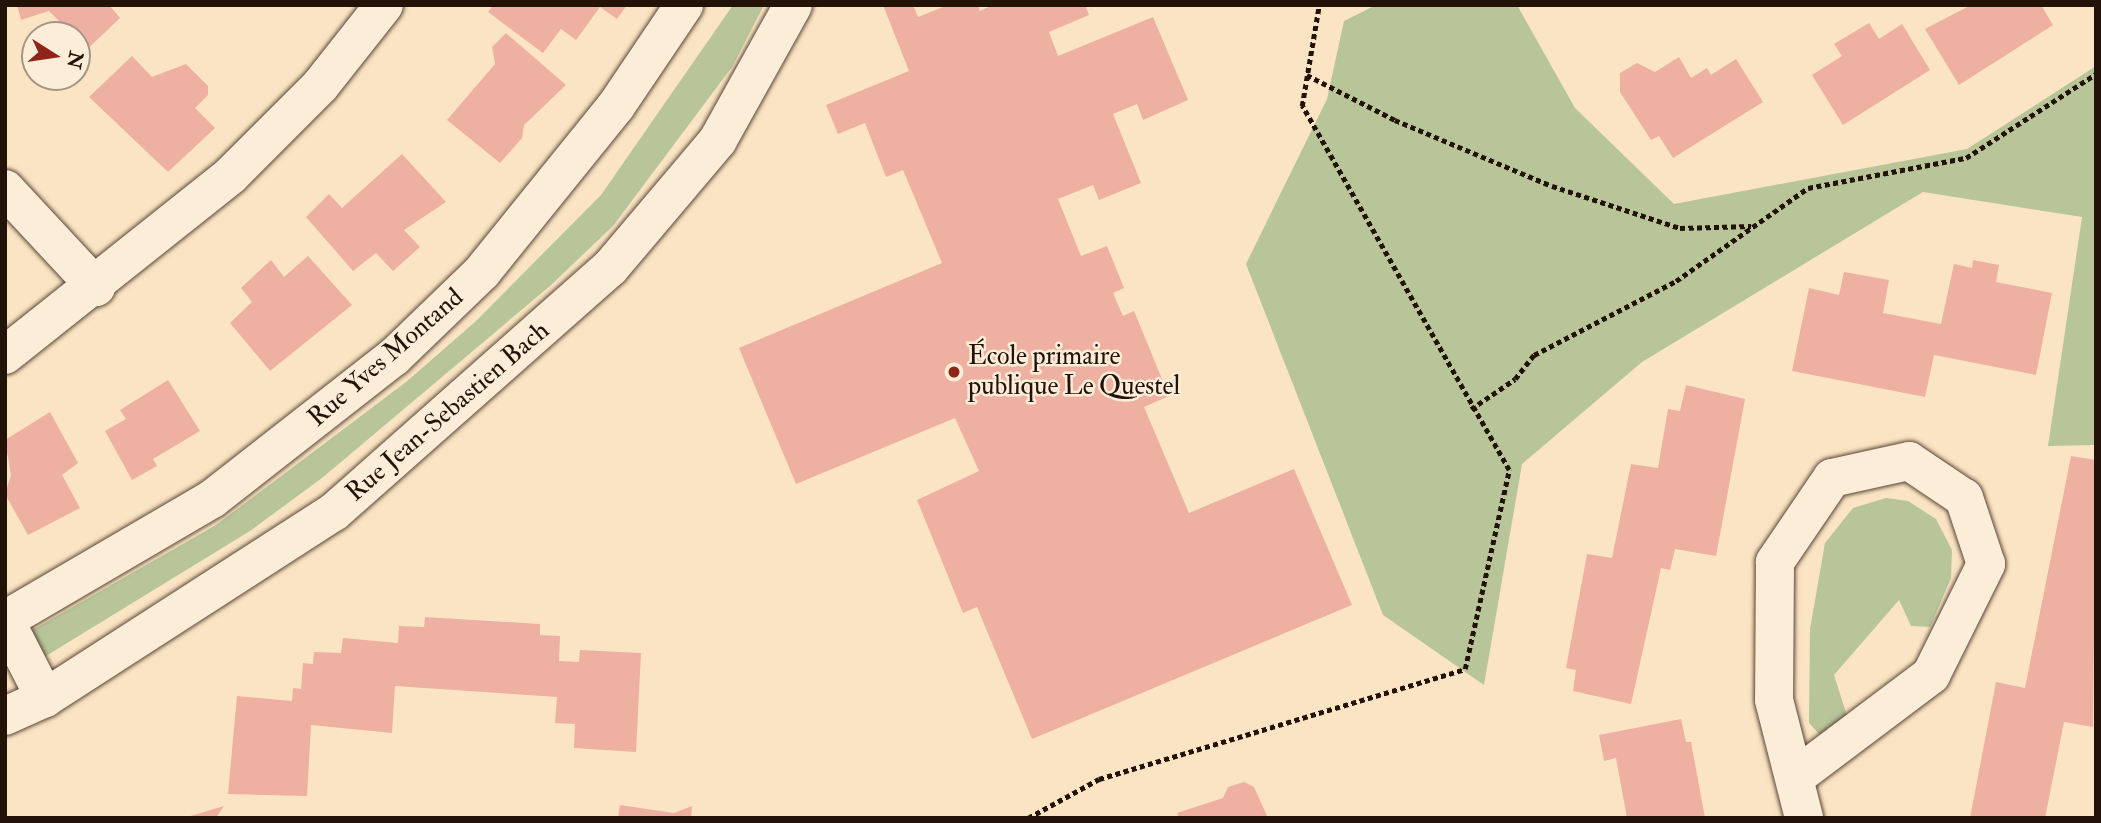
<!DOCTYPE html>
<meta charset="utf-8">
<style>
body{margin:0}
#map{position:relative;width:2101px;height:823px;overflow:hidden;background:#fbe4c3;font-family:"IM FELL Double Pica",serif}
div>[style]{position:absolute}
.green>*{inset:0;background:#b8c599}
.building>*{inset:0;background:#eeb0a0}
.path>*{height:4.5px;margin-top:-2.25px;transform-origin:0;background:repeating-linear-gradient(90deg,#231207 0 5px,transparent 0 8.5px)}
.roads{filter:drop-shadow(0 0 2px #594636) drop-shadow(0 0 2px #594636)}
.minor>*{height:38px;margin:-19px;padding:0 19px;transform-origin:19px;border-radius:19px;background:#fcedd8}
.dots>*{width:19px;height:19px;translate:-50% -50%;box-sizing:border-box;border:4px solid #fcedd8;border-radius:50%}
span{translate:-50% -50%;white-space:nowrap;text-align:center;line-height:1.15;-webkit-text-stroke:5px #fcedd8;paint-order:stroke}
.poi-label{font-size:26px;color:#231207}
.left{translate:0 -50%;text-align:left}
.street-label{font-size:26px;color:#231207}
.frame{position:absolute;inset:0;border:7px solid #231207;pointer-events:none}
.north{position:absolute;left:21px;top:21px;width:70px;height:70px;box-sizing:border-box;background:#fcedd8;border:2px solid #a59584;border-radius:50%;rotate:102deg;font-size:19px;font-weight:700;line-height:28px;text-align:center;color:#231207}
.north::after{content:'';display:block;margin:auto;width:24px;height:32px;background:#8f2418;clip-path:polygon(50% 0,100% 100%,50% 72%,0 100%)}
</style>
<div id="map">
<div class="green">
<i style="clip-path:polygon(733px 5px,764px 5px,732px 67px,613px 226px,550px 286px,322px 478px,250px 531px,41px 659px,31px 631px,216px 525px,406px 382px,475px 322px,601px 195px)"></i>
<i style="clip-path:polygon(1376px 5px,1517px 5px,1575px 108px,1674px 204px,1967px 149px,2096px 66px,2096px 445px,2048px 446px,2082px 217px,1923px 192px,1642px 362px,1522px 464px,1484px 685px,1383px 615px,1246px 264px,1327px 99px,1344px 21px)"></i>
<i style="clip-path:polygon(1886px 498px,1908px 501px,1936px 519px,1952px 550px,1951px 578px,1930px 627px,1911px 626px,1899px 600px,1834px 675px,1848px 719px,1820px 735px,1809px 723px,1810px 629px,1825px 543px,1853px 508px)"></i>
</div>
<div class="building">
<i style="clip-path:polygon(17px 5px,109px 5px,120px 18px,80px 56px,77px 35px,60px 35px,65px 27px,49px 11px,21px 20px)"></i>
<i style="clip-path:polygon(493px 5px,627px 5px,617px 19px,600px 7px,576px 40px,561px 29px,543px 53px,488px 12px)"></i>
<i style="clip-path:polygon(883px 5px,913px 5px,918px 17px,948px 5px,978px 5px,980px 11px,993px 5px,1085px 5px,1089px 15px,1049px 32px,1058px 56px,1153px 17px,1188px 100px,1143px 120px,1137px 104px,1113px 114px,1141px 183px,1099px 200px,1093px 185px,1058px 199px,1081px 256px,1107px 246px,1124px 288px,1113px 293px,1123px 316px,1134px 311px,1169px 396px,1144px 407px,1189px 513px,1294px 469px,1352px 605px,1032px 739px,977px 607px,963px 613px,917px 500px,979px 471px,955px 418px,796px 484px,739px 348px,942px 263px,903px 170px,886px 177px,865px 123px,838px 134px,826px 105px,909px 71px)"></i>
<i style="clip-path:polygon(1971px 5px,2041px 5px,2053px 25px,1959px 85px,1925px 29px)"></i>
<i style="clip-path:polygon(1869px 23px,1879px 39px,1902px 24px,1930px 70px,1843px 125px,1812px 75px,1842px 56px,1834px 44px)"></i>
<i style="clip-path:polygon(506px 33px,566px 85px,524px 125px,522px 138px,500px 163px,447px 120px,495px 64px,492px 47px)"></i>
<i style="clip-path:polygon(132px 56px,152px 77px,186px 64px,208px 86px,208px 95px,195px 108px,215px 128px,168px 172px,89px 97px)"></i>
<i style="clip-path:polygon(1679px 57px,1691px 78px,1707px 68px,1711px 75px,1736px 59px,1763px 102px,1673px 158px,1659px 136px,1651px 140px,1620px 92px,1620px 73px,1637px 63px,1655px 72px)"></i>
<i style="clip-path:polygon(402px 154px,446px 202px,404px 230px,420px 247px,393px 271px,376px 253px,353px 271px,306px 217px,329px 194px,342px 208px)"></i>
<i style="clip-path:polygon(308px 256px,352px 305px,270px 371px,230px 323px,252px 302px,241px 288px,271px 260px,284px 277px)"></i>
<i style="clip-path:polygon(1973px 260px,1999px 265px,1996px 282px,2052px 293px,2036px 375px,1934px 355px,1925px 397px,1792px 371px,1809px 288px,1839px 295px,1844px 272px,1889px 280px,1883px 313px,1941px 324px,1954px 264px,1972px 268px)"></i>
<i style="clip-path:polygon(168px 380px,200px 431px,153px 459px,157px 466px,132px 480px,105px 431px,126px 419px,120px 410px)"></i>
<i style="clip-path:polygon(1686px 385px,1745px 399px,1716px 556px,1675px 549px,1670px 570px,1661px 568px,1631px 704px,1573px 691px,1576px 670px,1566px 668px,1587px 554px,1612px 558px,1631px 464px,1658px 468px,1668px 409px,1680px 411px)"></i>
<i style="clip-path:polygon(50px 412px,78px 463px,62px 475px,80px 508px,28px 535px,5px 494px,11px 475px,5px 440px)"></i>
<i style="clip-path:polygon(2071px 456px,2096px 460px,2093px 727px,2064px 722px,2045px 818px,1970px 818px,1996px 682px,2025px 688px)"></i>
<i style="clip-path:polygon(425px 617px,540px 624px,540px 635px,560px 636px,559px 661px,579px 662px,580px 650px,641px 653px,636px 752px,574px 748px,575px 724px,555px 723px,557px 697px,395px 686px,392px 733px,311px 725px,307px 796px,228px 794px,237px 696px,292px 701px,293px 688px,301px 689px,303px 663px,313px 664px,314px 652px,341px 653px,343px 638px,398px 643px,399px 626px,424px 627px)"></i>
<i style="clip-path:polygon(1681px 719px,1686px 742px,1691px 742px,1705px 818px,1627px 818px,1616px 758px,1604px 761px,1599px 735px)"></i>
<i style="clip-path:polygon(1244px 782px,1254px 787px,1268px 818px,1179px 818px,1177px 813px,1223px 798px,1228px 787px)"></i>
<i style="clip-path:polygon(620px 805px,674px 813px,692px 806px,691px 818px,618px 818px)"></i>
<i style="clip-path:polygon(224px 806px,216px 818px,187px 818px,187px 817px)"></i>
</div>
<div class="path">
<i style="left:1307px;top:75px;width:99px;rotate:27.1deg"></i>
<i style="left:1395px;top:120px;width:170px;rotate:22.8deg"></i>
<i style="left:1552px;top:186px;width:135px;rotate:18.2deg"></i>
<i style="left:1680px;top:228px;width:71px;rotate:-1.6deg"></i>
<i style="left:1471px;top:409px;width:53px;rotate:-34.3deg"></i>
<i style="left:1515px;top:379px;width:31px;rotate:-52deg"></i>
<i style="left:1534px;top:355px;width:160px;rotate:-27.5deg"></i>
<i style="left:1676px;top:281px;width:161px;rotate:-35.2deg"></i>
<i style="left:1808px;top:188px;width:161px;rotate:-10.8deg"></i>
<i style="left:1966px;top:158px;width:155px;rotate:-32.9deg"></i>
<i style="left:1028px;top:818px;width:81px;rotate:-28.8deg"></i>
<i style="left:1099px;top:779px;width:382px;rotate:-16.7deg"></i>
<i style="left:1465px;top:669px;width:204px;rotate:-77.5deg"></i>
<i style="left:1509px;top:470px;width:419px;rotate:-119.6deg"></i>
<i style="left:1302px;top:106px;width:102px;rotate:-80.4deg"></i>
</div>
<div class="roads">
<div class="minor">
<i style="left:5px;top:189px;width:134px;rotate:47.1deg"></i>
<i style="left:5px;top:355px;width:289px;rotate:-38.5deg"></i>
<i style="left:231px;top:175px;width:126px;rotate:-45deg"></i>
<i style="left:320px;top:86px;width:103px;rotate:-51.7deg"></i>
<i style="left:5px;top:620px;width:240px;rotate:-30.3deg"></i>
<i style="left:212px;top:499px;width:231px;rotate:-38deg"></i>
<i style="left:394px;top:357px;width:122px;rotate:-44deg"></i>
<i style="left:482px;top:272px;width:213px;rotate:-51.1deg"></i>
<i style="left:616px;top:106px;width:122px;rotate:-56deg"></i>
<i style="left:5px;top:620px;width:88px;rotate:62.9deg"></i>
<i style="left:5px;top:716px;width:44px;rotate:-24.2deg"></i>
<i style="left:45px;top:698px;width:344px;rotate:-32.8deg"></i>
<i style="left:334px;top:512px;width:368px;rotate:-41.5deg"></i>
<i style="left:610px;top:268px;width:167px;rotate:-49.8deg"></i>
<i style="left:718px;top:140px;width:154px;rotate:-60.9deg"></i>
<i style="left:1797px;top:776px;width:168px;rotate:-37deg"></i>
<i style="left:1931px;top:675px;width:124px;rotate:-63.6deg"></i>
<i style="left:1986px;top:564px;width:70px;rotate:-108.4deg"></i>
<i style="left:1964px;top:498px;width:66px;rotate:-146.1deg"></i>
<i style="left:1909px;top:461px;width:79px;rotate:167.6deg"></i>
<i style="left:1832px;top:478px;width:102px;rotate:124.2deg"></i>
<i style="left:1775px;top:562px;width:138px;rotate:90.4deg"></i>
<i style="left:1774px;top:700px;width:122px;rotate:75.7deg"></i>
</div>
</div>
<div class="dots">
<i style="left:954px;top:372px;background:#8f2418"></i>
</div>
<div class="poi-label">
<span class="left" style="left:968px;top:372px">École primaire<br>publique Le Questel</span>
</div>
<div class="street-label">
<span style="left:386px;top:358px;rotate:-41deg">Rue Yves Montand</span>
<span style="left:448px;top:412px;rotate:-41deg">Rue Jean-Sebastien Bach</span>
</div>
<div class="frame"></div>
<div class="north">N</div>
</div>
